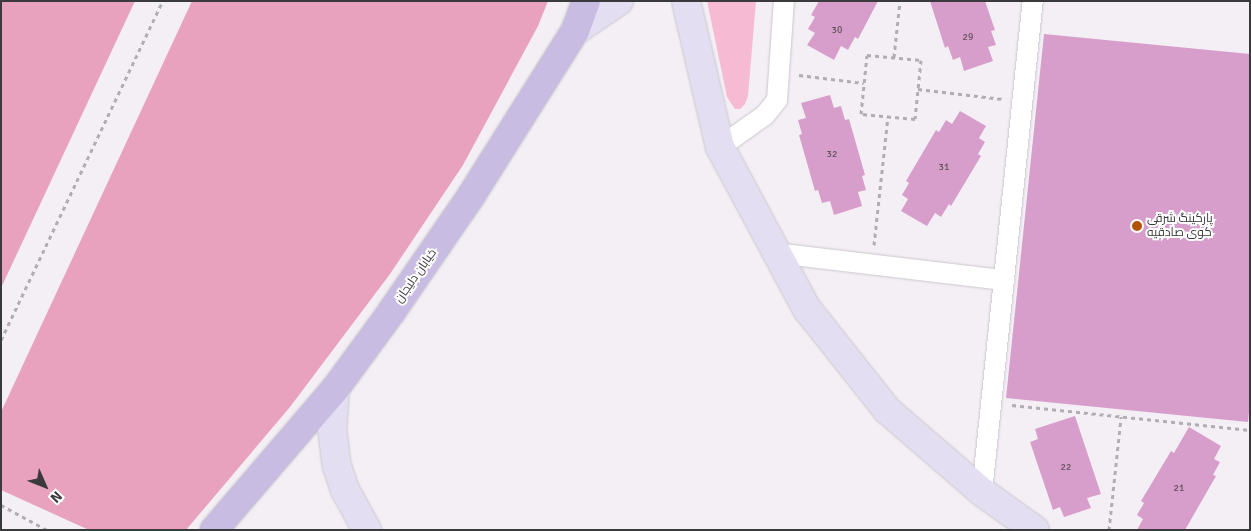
<!DOCTYPE html>
<meta charset="utf-8">
<style>
body{margin:0}
#map{position:relative;width:1251px;height:531px;overflow:hidden;background:#f3eff5;font-family:Signika,Cairo,sans-serif}
div>[style]{position:absolute}
.green>*{inset:0;background:#f6bbd2}
.forest>*{inset:0;background:#e8a2be}
.building>*{inset:0;background:#d89ecb}
.path>*{height:3px;margin-top:-1.5px;transform-origin:0;background:repeating-linear-gradient(90deg,#b1aeb3 0 4px,transparent 0 8px)}
.roads{filter:drop-shadow(0 0 1px #cac6cb) drop-shadow(0 0 1px #cac6cb)}
.street>*{height:20px;margin:-10px;padding:0 10px;transform-origin:10px;border-radius:10px;background:#fff}
.secondary>*{height:28px;margin:-14px;padding:0 14px;transform-origin:14px;border-radius:14px;background:#e3def1}
.primary>*{height:28px;margin:-14px;padding:0 14px;transform-origin:14px;border-radius:14px;background:#c8bce3}
.dots>*{width:14px;height:14px;translate:-50% -50%;box-sizing:border-box;border:2px solid #fffeff;border-radius:50%}
span{translate:-50% -50%;white-space:nowrap;text-align:center;line-height:1.15;-webkit-text-stroke:4px #fffeff;paint-order:stroke}
.number-label{font-size:10px;color:#62525f}
.number-label span{-webkit-text-stroke-width:0}
.poi-label{font-size:12px;color:#3a393b}
.left{translate:0 -50%;text-align:left}
.street-label{font-size:12px;color:#3a393b}
.frame{position:absolute;inset:0;border:2px solid #3a393b;pointer-events:none}
.north{position:absolute;left:20px;top:461px;width:50px;height:50px;-webkit-text-stroke:4px #fffeff;paint-order:stroke;rotate:134deg;font-size:14px;font-weight:700;line-height:20px;text-align:center;color:#3a393b}
.north::after{content:'';display:block;margin:auto;width:18px;height:22px;background:#3a393b;clip-path:polygon(50% 0,100% 100%,50% 72%,0 100%)}
</style>
<div id="map">
<div class="green">
<i style="clip-path:polygon(707px 1px,756px 1px,748px 96px,745px 104px,740px 109px,735px 109px,727px 97px)"></i>
</div>
<div class="forest">
<i style="clip-path:polygon(1px 1px,135px 1px,1px 288px)"></i>
<i style="clip-path:polygon(192px 1px,548px 1px,538px 26px,463px 165px,390px 274px,290px 407px,186px 530px,89px 530px,1px 490px,1px 412px)"></i>
</div>
<div class="building">
<i style="clip-path:polygon(819px 1px,878px 1px,858px 39px,855px 37px,848px 50px,841px 46px,834px 60px,807px 45px,815px 33px,808px 29px,815px 17px,811px 15px)"></i>
<i style="clip-path:polygon(930px 1px,985px 1px,995px 30px,991px 31px,996px 45px,988px 47px,993px 61px,964px 71px,960px 57px,953px 60px,948px 46px,945px 48px)"></i>
<i style="clip-path:polygon(1044px 34px,1250px 54px,1250px 402px,1248px 422px,1006px 398px)"></i>
<i style="clip-path:polygon(830px 95px,834px 108px,841px 106px,845px 120px,849px 119px,865px 175px,862px 176px,866px 190px,858px 192px,862px 206px,834px 215px,830px 201px,822px 203px,818px 190px,815px 191px,799px 135px,802px 134px,798px 120px,806px 118px,801px 103px)"></i>
<i style="clip-path:polygon(960px 111px,986px 126px,979px 138px,985px 142px,978px 154px,981px 156px,951px 206px,949px 204px,941px 217px,935px 213px,927px 226px,901px 211px,908px 199px,902px 195px,909px 183px,906px 181px,936px 130px,939px 132px,946px 120px,952px 124px)"></i>
<i style="clip-path:polygon(1075px 416px,1101px 494px,1087px 498px,1091px 508px,1064px 517px,1060px 507px,1053px 510px,1030px 442px,1038px 439px,1035px 429px)"></i>
<i style="clip-path:polygon(1189px 427px,1221px 446px,1214px 459px,1220px 462px,1213px 475px,1216px 476px,1185px 530px,1137px 530px,1143px 519px,1137px 515px,1144px 503px,1141px 501px,1171px 451px,1174px 453px)"></i>
</div>
<div class="path">
<i style="left:867px;top:55px;width:54px;rotate:5.3deg"></i>
<i style="left:921px;top:60px;width:59px;rotate:95.8deg"></i>
<i style="left:915px;top:119px;width:54px;rotate:-174.7deg"></i>
<i style="left:861px;top:114px;width:59px;rotate:-84.2deg"></i>
<i style="left:894px;top:57px;width:56px;rotate:-83.9deg"></i>
<i style="left:799px;top:75px;width:65px;rotate:7deg"></i>
<i style="left:918px;top:89px;width:85px;rotate:6.8deg"></i>
<i style="left:874px;top:245px;width:129px;rotate:-83.8deg"></i>
<i style="left:1px;top:340px;width:376px;rotate:-64.5deg"></i>
<i style="left:1012px;top:405px;width:239px;rotate:6deg"></i>
<i style="left:1px;top:505px;width:52px;rotate:28.5deg"></i>
<i style="left:1109px;top:530px;width:114px;rotate:-83.9deg"></i>
</div>
<div class="roads">
<div class="street">
<i style="left:720px;top:147px;width:55px;rotate:-35.4deg"></i>
<i style="left:765px;top:115px;width:19px;rotate:-51deg"></i>
<i style="left:777px;top:100px;width:99px;rotate:-86deg"></i>
<i style="left:776px;top:253px;width:230px;rotate:6.8deg"></i>
<i style="left:982px;top:492px;width:494px;rotate:-84.1deg"></i>
</div>
<div class="secondary">
<i style="left:686px;top:1px;width:150px;rotate:76.9deg"></i>
<i style="left:720px;top:147px;width:184px;rotate:61.8deg"></i>
<i style="left:807px;top:309px;width:129px;rotate:51.6deg"></i>
<i style="left:887px;top:410px;width:125px;rotate:40.8deg"></i>
<i style="left:982px;top:492px;width:65px;rotate:35.6deg"></i>
<i style="left:575px;top:31px;width:53px;rotate:-34.3deg"></i>
<i style="left:335px;top:389px;width:39px;rotate:94deg"></i>
<i style="left:332px;top:428px;width:38px;rotate:83deg"></i>
<i style="left:337px;top:466px;width:25px;rotate:72deg"></i>
<i style="left:345px;top:490px;width:46px;rotate:61.2deg"></i>
</div>
<div class="primary">
<i style="left:214px;top:530px;width:186px;rotate:-49.4deg"></i>
<i style="left:335px;top:389px;width:97px;rotate:-53.8deg"></i>
<i style="left:392px;top:311px;width:140px;rotate:-55.5deg"></i>
<i style="left:471px;top:196px;width:195px;rotate:-57.8deg"></i>
<i style="left:575px;top:31px;width:32px;rotate:-70deg"></i>
</div>
</div>
<div class="dots">
<i style="left:1137px;top:226px;background:#b15205"></i>
</div>
<div class="number-label">
<span style="left:837px;top:31px">30</span>
<span style="left:968px;top:38px">29</span>
<span style="left:832px;top:155px">32</span>
<span style="left:944px;top:168px">31</span>
<span style="left:1066px;top:468px">22</span>
<span style="left:1179px;top:489px">21</span>
</div>
<div class="poi-label">
<span class="left" style="left:1147px;top:226px">پارکینگ شرقی<br>کوی صادقیه</span>
</div>
<div class="street-label">
<span style="left:416px;top:276px;rotate:-55deg">خیابان دلیجان</span>
</div>
<div class="frame"></div>
<div class="north">N</div>
</div>
